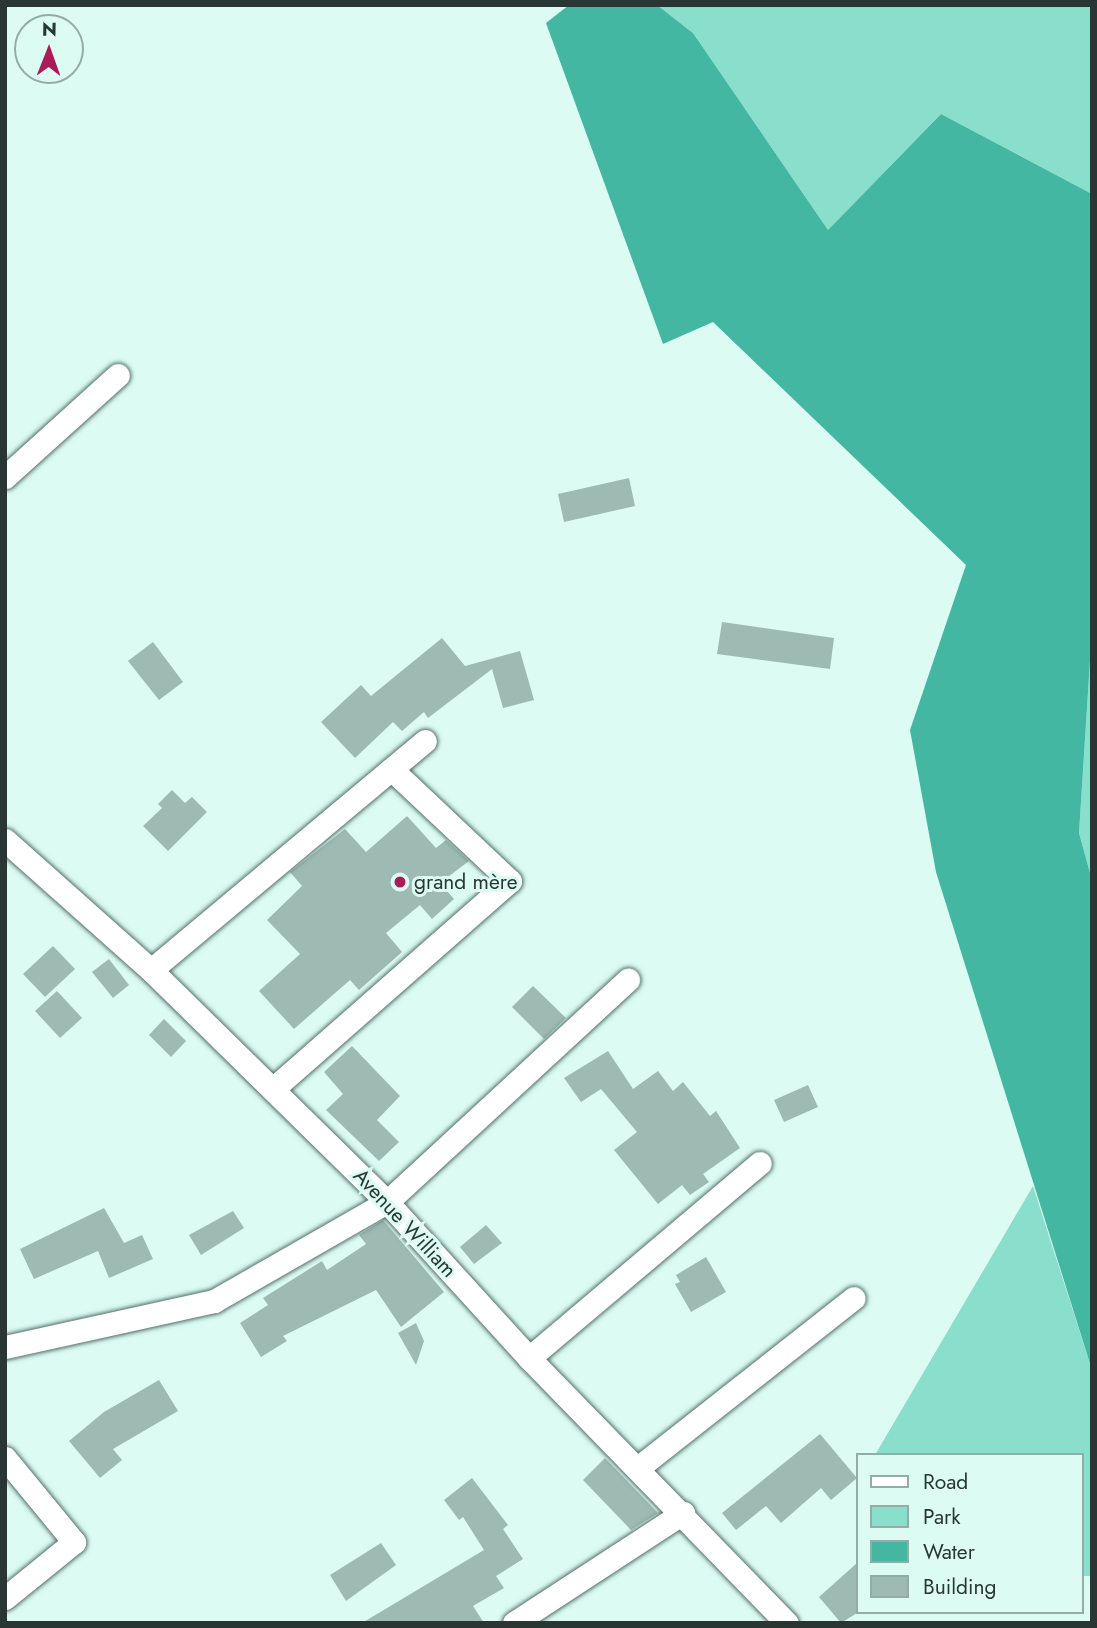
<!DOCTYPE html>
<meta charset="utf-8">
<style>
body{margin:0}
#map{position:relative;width:1097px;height:1628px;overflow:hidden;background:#dbfbf3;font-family:Jost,sans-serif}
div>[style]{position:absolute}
.green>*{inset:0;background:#8adecc}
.water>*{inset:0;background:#44b7a2}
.building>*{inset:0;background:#9dbbb3}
.roads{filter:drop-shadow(0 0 2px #536f68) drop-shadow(0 0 2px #536f68)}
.minor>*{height:23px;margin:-11.5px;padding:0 11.5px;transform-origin:11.5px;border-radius:11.5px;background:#fff}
.dots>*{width:19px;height:19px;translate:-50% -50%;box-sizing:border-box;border:4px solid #dbfbf3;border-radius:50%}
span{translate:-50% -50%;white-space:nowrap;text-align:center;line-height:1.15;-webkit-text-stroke:6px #dbfbf3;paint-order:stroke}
.poi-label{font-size:21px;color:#2a3633}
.left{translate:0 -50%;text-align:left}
.street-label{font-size:21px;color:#2a3633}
.frame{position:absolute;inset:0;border:7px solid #2a3633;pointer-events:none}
.legend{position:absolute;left:856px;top:1453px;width:228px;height:161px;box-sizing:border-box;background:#dbfbf3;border:2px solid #94aca6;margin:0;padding:9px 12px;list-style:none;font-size:21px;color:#2a3633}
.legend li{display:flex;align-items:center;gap:14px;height:35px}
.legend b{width:35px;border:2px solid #94aca6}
.north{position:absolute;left:14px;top:14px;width:70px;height:70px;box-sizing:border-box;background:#dbfbf3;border:2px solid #94aca6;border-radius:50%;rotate:1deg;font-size:19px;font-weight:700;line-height:28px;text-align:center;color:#2a3633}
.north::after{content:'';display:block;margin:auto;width:24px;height:32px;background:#ab1c56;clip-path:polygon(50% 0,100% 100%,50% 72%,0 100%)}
</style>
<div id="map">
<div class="green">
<i style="clip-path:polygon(657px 5px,1092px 5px,1092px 194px,941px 114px,828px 230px,693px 33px)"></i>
<i style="clip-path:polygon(1092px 630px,1092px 880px,1079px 833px)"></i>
<i style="clip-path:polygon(1033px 1186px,1092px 1370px,1092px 1576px,1081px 1576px,1081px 1455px,875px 1455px)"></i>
</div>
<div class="water">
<i style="clip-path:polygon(569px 5px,657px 5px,693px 33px,828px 230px,941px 114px,1092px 194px,1092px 630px,1079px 833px,1092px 880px,1092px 1370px,936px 872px,910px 730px,966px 565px,713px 322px,663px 344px,546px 23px)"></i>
</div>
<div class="building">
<i style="clip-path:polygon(629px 478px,635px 506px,564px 522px,558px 494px)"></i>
<i style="clip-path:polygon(722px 622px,834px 638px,830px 669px,717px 654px)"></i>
<i style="clip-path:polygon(442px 638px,465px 666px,520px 651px,534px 700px,503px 708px,492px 669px,428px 718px,424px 712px,402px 731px,393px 722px,355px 758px,321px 722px,361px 685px,371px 696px)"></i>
<i style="clip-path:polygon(153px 642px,183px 682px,159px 700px,128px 661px)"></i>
<i style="clip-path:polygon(172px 790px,185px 803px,192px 797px,207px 812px,168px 851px,143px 826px,162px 808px,158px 804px)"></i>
<i style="clip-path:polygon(407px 816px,436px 848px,446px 840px,469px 861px,440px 883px,454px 899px,432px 919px,420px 905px,386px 933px,402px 952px,359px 990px,350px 980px,294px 1029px,259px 991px,300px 954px,267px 920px,302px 886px,290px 872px,345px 829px,366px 852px)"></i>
<i style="clip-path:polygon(53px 946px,75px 969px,45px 997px,23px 974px)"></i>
<i style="clip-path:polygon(109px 959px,129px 985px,113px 998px,92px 972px)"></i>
<i style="clip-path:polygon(533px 986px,566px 1018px,544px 1039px,512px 1007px)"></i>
<i style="clip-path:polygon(57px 991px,82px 1018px,60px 1038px,35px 1011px)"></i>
<i style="clip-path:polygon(164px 1019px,186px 1041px,171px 1057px,149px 1035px)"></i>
<i style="clip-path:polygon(352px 1046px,400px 1096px,377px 1120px,399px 1142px,379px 1161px,326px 1110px,343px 1094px,324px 1072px)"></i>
<i style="clip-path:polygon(608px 1051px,633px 1089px,658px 1071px,673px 1091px,683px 1082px,710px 1116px,716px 1111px,740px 1148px,703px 1174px,709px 1182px,690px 1195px,682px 1185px,658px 1204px,614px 1150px,637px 1132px,601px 1089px,581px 1102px,564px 1078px)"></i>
<i style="clip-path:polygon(808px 1085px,818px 1107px,784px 1122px,774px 1100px)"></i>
<i style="clip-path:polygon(104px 1208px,124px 1243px,142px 1235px,153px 1259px,109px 1278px,98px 1251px,34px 1279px,20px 1249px)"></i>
<i style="clip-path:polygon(233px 1211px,244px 1228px,201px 1255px,189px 1235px)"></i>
<i style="clip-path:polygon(383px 1220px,444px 1292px,401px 1327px,376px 1290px,283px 1336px,287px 1341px,261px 1357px,240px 1323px,268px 1305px,263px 1298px,322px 1261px,327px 1270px,366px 1244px,359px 1235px)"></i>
<i style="clip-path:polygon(486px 1225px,502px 1243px,474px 1264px,460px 1247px)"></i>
<i style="clip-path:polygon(706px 1257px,726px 1292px,691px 1312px,675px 1284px,680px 1282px,676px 1275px)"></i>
<i style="clip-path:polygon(416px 1323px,424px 1341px,416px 1365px,398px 1333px)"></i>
<i style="clip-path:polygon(159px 1380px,178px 1411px,113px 1449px,122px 1460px,100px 1478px,69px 1441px,104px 1412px)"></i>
<i style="clip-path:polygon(820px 1434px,857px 1478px,831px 1500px,821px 1488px,781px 1523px,766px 1506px,736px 1530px,722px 1513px)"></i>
<i style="clip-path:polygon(605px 1458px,658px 1513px,631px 1530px,583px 1480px)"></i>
<i style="clip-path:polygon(472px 1478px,508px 1525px,503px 1529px,523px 1559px,496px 1576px,504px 1588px,473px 1606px,484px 1623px,362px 1623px,484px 1550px,463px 1517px,459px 1520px,444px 1500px)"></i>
<i style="clip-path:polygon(381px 1543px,396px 1565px,346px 1601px,330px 1575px)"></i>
<i style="clip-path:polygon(857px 1563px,857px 1613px,841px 1623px,819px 1597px)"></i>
</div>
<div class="roads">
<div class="minor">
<i style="left:5px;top:477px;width:152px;rotate:-42.1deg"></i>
<i style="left:5px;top:840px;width:195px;rotate:41.7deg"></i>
<i style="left:151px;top:970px;width:331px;rotate:44.5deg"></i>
<i style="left:387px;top:1202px;width:211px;rotate:47.7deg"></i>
<i style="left:529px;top:1358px;width:370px;rotate:45.8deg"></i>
<i style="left:151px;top:970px;width:357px;rotate:-39.9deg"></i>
<i style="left:274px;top:1088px;width:314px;rotate:-41.3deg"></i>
<i style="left:510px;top:881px;width:163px;rotate:-136.7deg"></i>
<i style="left:5px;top:1347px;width:214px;rotate:-12.4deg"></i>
<i style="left:214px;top:1301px;width:199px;rotate:-29.8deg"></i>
<i style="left:387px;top:1202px;width:328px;rotate:-42.7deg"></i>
<i style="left:529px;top:1358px;width:302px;rotate:-40.2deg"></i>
<i style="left:5px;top:1458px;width:109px;rotate:50.6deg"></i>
<i style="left:74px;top:1542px;width:89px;rotate:140.9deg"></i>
<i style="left:639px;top:1467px;width:273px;rotate:-38.2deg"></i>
<i style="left:514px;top:1623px;width:202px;rotate:-33.1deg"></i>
</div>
</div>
<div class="dots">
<i style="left:400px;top:882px;background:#ab1c56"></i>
</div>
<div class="poi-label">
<span class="left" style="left:414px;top:882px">grand mère</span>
</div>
<div class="street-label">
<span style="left:405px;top:1223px;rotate:47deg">Avenue William</span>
</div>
<div class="frame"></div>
<ul class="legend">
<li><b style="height:9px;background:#fff"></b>Road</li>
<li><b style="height:19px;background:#8adecc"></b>Park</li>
<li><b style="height:19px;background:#44b7a2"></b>Water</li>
<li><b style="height:19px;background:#9dbbb3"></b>Building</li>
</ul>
<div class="north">N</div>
</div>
